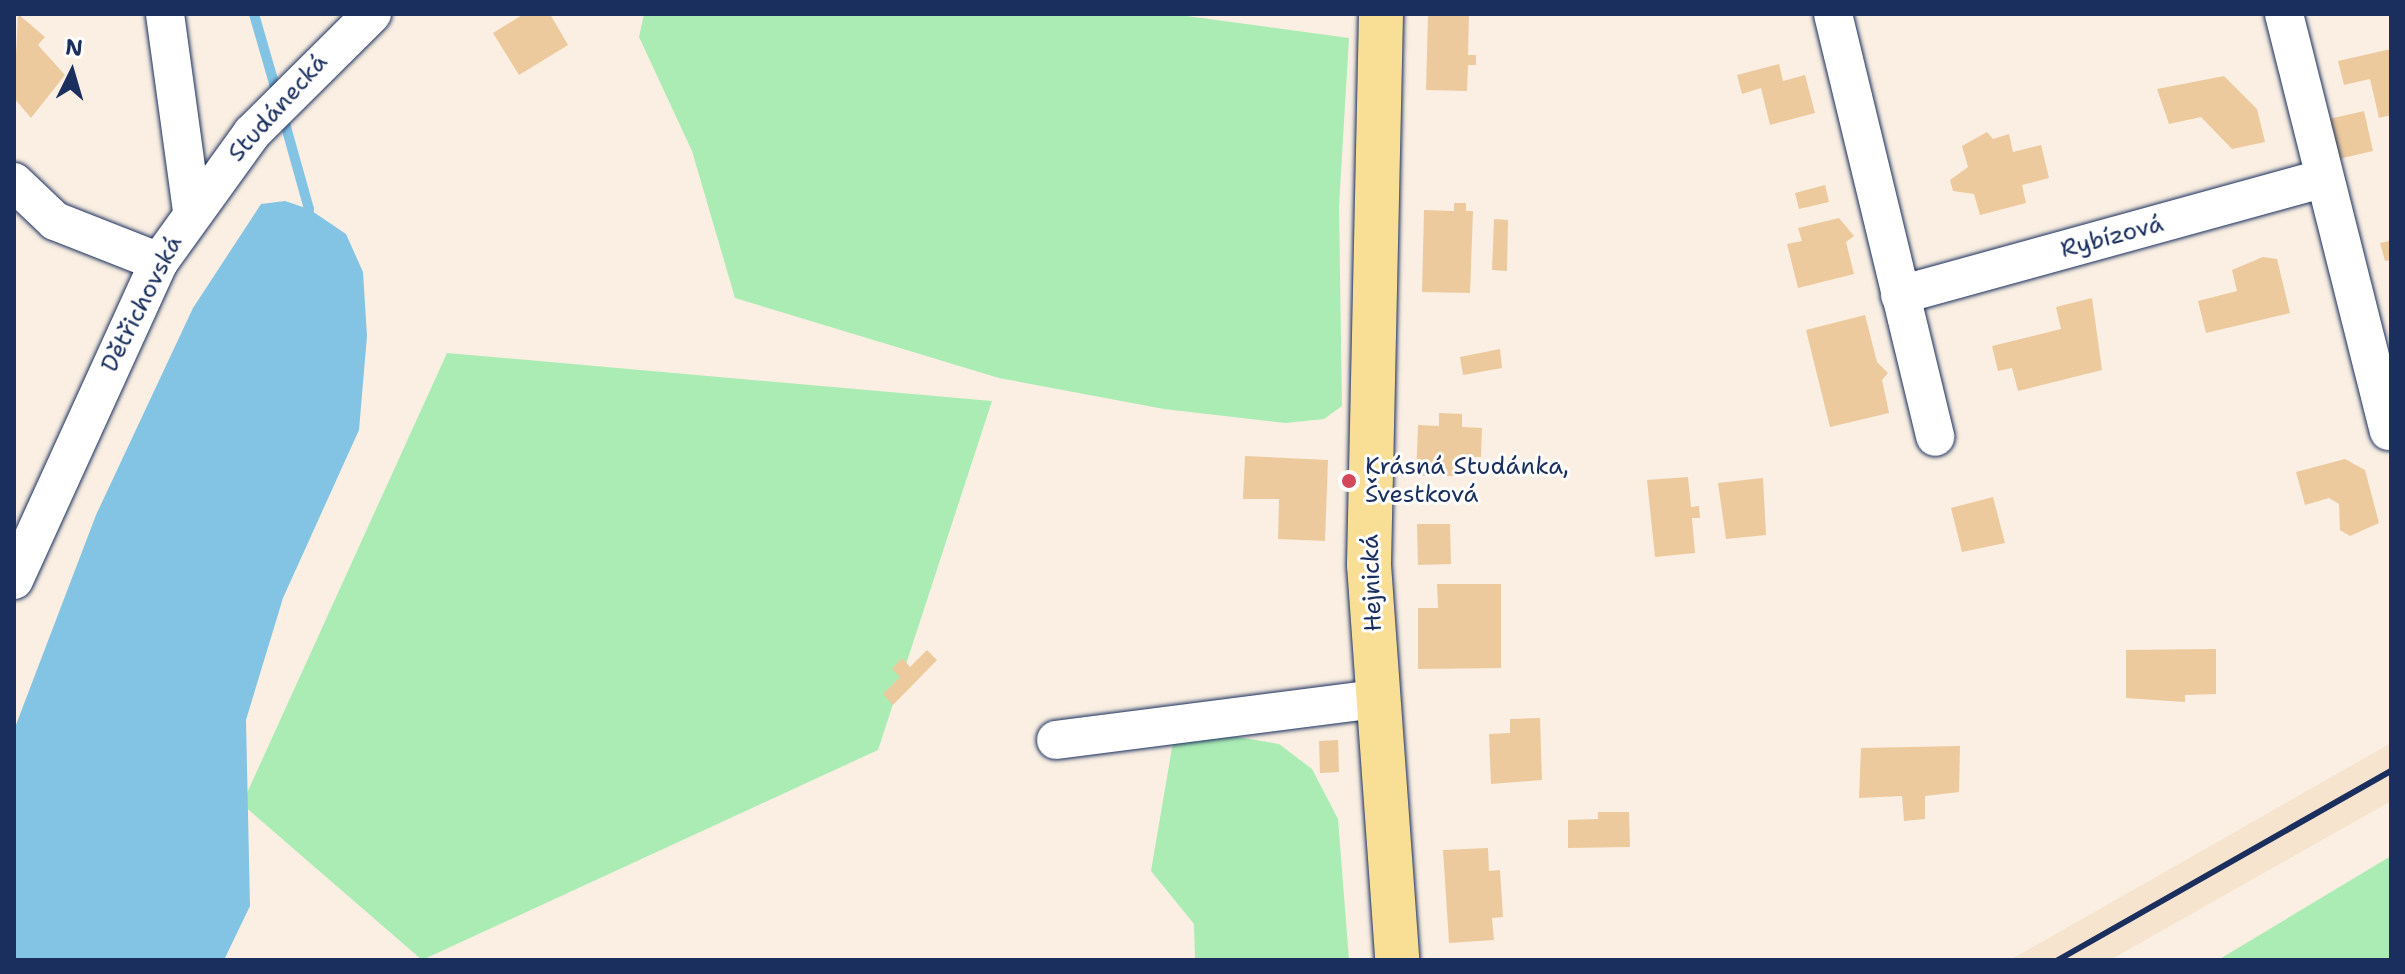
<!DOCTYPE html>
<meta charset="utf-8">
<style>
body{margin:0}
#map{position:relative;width:2405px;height:974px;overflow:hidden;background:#faefe2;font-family:"Shantell Sans",sans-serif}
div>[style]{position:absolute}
.built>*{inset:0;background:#f6e4ce}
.green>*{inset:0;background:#abecb4}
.water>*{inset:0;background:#83c4e4}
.stream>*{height:10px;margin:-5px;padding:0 5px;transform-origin:5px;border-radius:5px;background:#83c4e4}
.building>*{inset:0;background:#edca9e}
.roads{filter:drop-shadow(0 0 2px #1b2f5e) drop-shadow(0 0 2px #1b2f5e)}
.minor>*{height:38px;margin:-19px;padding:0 19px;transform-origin:19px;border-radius:19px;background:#fff}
.major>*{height:44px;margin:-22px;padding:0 22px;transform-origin:22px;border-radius:22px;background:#f9df96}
.rail>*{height:6px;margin:-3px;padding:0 3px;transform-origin:3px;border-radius:3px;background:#1b2f5e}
.dots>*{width:22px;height:22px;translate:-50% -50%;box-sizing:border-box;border:4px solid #fff;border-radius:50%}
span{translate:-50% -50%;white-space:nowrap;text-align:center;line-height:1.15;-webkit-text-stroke:6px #fff;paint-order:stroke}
.street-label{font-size:24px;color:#1b2f5e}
.poi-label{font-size:24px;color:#1b2f5e}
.left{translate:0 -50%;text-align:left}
.frame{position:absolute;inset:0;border:16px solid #1b2f5e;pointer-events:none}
.north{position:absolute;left:32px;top:32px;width:80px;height:80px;-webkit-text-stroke:6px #fff;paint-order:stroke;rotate:5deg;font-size:22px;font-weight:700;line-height:32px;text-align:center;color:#1b2f5e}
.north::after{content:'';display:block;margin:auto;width:28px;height:36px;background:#1b2f5e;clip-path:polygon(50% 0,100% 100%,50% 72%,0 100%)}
</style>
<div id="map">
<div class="built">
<i style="clip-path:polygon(2391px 743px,2391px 801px,2110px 960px,2010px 960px)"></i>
</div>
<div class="green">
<i style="clip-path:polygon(644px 14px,1172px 14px,1349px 38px,1339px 206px,1342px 406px,1324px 419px,1285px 423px,1164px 409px,999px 378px,735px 298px,692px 151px,639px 37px)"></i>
<i style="clip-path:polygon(447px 353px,992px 401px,878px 750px,422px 960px,242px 804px)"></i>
<i style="clip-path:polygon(1219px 734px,1279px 744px,1312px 769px,1338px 819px,1349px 960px,1195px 960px,1194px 924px,1151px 871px,1173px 742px)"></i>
<i style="clip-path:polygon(2391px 856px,2391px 960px,2218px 960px)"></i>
</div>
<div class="water">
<i style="clip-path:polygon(285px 201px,309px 209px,346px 234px,363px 272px,367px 336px,359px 430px,283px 598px,246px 720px,250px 906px,224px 960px,14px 960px,14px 730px,96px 515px,193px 308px,261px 204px)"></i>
</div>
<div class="stream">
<i style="left:254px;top:14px;width:86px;rotate:73.9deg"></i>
<i style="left:283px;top:116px;width:97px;rotate:74.4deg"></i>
<i style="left:309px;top:209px;width:11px;rotate:105deg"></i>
</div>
<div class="building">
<i style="clip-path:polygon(18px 14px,45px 37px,38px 45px,65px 75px,31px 118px,14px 98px)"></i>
<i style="clip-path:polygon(524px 14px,550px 14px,568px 45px,519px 75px,493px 33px)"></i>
<i style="clip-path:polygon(1428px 14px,1469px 14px,1468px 55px,1476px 55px,1476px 65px,1468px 65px,1467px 91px,1426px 90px)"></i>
<i style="clip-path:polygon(2391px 49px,2391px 115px,2379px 118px,2370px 79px,2344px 85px,2338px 61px)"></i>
<i style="clip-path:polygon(1779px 64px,1783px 81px,1805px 75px,1815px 113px,1770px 125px,1761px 88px,1742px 94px,1737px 75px)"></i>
<i style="clip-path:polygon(2224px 76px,2257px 109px,2265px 142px,2232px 149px,2201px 117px,2169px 124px,2157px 89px)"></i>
<i style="clip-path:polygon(2364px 111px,2373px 151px,2338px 159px,2329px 119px)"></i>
<i style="clip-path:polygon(1987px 132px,1993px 139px,2009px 134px,2013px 152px,2041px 145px,2049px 178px,2022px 185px,2026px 203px,1980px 215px,1974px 194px,1953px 191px,1950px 180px,1968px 167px,1962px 146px)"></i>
<i style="clip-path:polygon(1825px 185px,1829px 202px,1799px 209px,1795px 193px)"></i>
<i style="clip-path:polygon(1454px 203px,1466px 203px,1466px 211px,1473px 211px,1470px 293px,1422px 292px,1424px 210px,1454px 211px)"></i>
<i style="clip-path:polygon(1839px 218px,1854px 236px,1846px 242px,1854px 274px,1798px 288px,1787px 244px,1802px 241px,1798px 228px)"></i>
<i style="clip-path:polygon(1494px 219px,1508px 220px,1507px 271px,1492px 270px)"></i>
<i style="clip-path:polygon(2391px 231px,2391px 260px,2385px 261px,2380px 243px,2389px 241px)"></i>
<i style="clip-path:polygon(2263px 257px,2277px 259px,2290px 313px,2206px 333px,2198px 301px,2237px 291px,2232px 270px)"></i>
<i style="clip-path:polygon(2092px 298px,2102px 370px,2018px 391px,2012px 368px,1998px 371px,1992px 346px,2061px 329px,2056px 307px)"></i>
<i style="clip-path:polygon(1865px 315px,1877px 362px,1888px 373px,1882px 380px,1889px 413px,1830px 427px,1806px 330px)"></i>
<i style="clip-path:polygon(1500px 349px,1502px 368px,1463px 375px,1460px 357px)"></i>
<i style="clip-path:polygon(1439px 413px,1462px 414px,1462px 427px,1482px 428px,1481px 457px,1460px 457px,1460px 476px,1416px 476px,1418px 425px,1439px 426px)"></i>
<i style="clip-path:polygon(1245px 456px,1328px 460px,1325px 541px,1278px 539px,1279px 499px,1243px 499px)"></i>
<i style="clip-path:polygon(2345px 459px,2365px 470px,2379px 523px,2350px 536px,2340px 530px,2339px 504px,2329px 498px,2305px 505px,2296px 472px)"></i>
<i style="clip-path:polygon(1688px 477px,1691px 507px,1699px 506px,1700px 518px,1692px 518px,1695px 553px,1655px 557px,1647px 480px)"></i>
<i style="clip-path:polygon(1763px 478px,1766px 535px,1726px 539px,1718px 483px)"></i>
<i style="clip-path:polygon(1993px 497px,2005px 543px,1962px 552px,1951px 508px)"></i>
<i style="clip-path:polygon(1417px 524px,1450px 524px,1451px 564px,1418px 565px)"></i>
<i style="clip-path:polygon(1437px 584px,1501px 584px,1501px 668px,1418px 669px,1418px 608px,1438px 608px)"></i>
<i style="clip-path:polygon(2216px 649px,2216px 694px,2185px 695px,2185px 702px,2126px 698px,2126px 650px)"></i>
<i style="clip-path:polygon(927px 650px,937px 660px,893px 705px,883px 694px,900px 677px,892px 669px,902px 658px,910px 667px)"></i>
<i style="clip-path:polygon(1540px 718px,1542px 780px,1491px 784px,1489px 734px,1510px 733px,1510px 719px)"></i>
<i style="clip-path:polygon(1338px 740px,1339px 772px,1320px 773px,1319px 741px)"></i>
<i style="clip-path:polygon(1960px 746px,1959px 792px,1925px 796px,1925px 819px,1904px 821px,1902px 796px,1859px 798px,1861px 748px)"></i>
<i style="clip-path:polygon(1598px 812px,1629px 812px,1630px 847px,1568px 848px,1568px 820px,1598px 819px)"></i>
<i style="clip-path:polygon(1488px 848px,1489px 871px,1500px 870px,1503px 917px,1492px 918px,1494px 940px,1449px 943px,1443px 850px)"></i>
</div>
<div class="roads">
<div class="minor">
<i style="left:165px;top:14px;width:199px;rotate:82.2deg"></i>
<i style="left:1833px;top:14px;width:435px;rotate:76.4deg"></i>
<i style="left:2284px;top:14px;width:430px;rotate:75.9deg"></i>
<i style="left:14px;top:182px;width:57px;rotate:43.6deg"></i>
<i style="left:55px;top:221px;width:112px;rotate:21.5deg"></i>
<i style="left:1900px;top:295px;width:440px;rotate:-15.4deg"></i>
<i style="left:14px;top:580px;width:349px;rotate:-65.5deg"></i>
<i style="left:159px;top:262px;width:159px;rotate:-54.2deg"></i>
<i style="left:252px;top:133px;width:169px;rotate:-44.8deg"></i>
<i style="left:1056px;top:740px;width:324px;rotate:-7.3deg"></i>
</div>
<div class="major">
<i style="left:1381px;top:14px;width:551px;rotate:91.25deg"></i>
<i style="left:1369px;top:565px;width:396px;rotate:85.9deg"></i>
</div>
</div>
<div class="rail">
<i style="left:2058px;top:960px;width:383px;rotate:-29.6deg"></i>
</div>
<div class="dots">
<i style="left:1349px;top:481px;background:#d1495b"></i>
</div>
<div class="street-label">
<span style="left:278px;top:108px;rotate:-48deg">Studánecká</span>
<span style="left:2112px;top:237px;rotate:-15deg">Rybízová</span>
<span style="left:142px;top:304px;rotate:-63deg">Dětřichovská</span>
<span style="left:1372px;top:583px;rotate:-92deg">Hejnická</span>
</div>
<div class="poi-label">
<span class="left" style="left:1365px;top:481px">Krásná Studánka,<br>Švestková</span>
</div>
<div class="frame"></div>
<div class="north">N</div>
</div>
